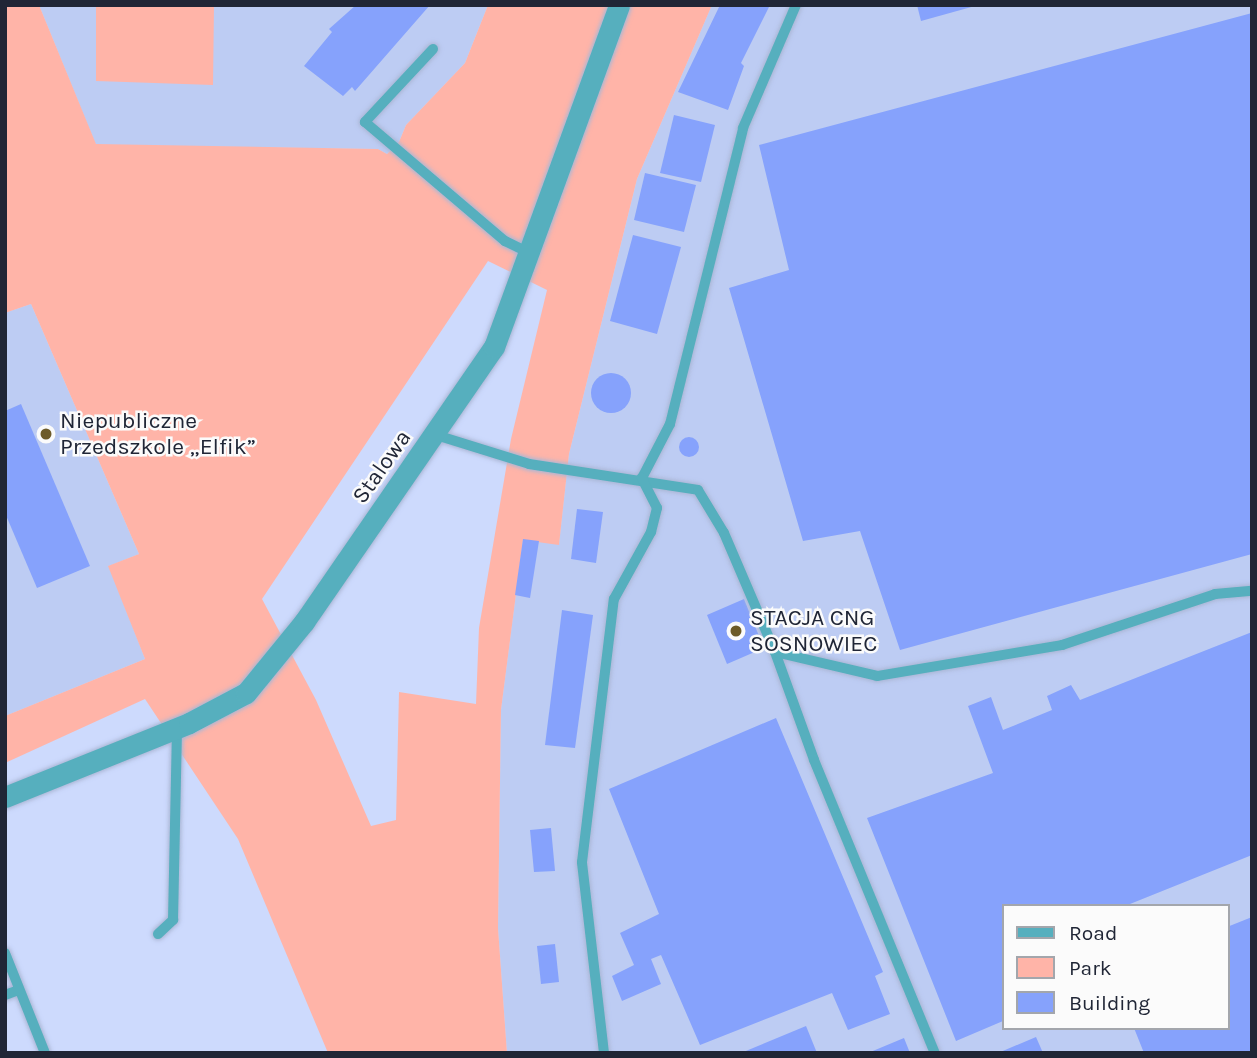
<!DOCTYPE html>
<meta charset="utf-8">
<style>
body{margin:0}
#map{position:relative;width:1257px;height:1058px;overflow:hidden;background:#cddafd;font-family:Karla,sans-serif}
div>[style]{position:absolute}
.built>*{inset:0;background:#bdccf3}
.green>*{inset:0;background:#ffb4a8}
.building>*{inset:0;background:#86a2fc}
.round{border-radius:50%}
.roads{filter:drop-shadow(0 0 2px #aab6d5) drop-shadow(0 0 2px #aab6d5)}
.lane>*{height:10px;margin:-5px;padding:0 5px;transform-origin:5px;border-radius:5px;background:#56afbe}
.street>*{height:21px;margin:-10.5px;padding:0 10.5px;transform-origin:10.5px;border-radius:10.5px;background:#56afbe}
.dots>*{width:19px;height:19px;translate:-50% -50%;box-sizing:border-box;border:4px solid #fbfbfb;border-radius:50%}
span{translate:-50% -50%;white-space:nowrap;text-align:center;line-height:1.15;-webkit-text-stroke:5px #fbfbfb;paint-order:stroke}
.poi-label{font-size:23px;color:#202636}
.left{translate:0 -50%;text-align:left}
.street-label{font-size:23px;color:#202636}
.frame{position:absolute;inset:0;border:7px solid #202636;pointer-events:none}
.legend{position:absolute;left:1002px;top:904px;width:228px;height:126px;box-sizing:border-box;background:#fbfbfb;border:2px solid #a3a6ac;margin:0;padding:9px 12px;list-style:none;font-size:21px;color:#202636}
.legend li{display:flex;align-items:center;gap:14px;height:35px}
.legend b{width:35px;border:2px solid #a3a6ac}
</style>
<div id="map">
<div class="built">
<i style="clip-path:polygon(39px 5px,488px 5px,465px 63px,406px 125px,399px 142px,387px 154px,378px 149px,96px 145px)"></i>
<i style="clip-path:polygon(evenodd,712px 5px,1252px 5px,1252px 1053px,507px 1053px,498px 928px,501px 710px,523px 539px,559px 544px,569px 454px,637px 179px,712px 5px,1003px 906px,1227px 906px,1227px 1028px,1003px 1028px,1003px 906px)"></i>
<i style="clip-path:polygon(31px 304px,139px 554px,109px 566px,145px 659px,5px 716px,5px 313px)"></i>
</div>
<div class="green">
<i style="clip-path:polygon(evenodd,5px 5px,39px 5px,96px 144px,378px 149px,387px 154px,399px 142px,406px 125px,465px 63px,488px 5px,712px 5px,637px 179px,569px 454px,559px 545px,523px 540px,501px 710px,498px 928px,507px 1053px,328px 1053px,238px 839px,145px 699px,5px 763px,5px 716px,145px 659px,108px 566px,139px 554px,31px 304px,5px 313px,5px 5px,488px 261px,547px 290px,511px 439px,479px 628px,476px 704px,399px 692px,396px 820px,371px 826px,316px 700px,262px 599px,488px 261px)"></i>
<i style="clip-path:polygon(96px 5px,214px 5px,213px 85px,96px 81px)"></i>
</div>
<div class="building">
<i style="clip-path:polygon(356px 5px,430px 5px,355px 91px,352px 87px,343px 96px,304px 66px,332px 32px,329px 29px)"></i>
<i style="clip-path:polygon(720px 5px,770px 5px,741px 63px,744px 66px,728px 110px,678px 92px)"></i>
<i style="clip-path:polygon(917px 5px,975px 5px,975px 6px,921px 21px)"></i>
<i style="clip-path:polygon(1252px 13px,1252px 554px,900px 650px,860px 531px,803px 541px,729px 288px,789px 270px,759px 145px)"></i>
<i style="clip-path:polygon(674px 115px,715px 125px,701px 182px,660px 173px)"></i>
<i style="clip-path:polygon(645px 173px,696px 185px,684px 232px,634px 220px)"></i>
<i style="clip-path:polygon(633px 235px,681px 247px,657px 334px,610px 321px)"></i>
<i class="round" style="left:591px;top:373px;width:40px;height:40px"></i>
<i style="clip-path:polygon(21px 404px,90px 566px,37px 588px,5px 513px,5px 411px)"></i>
<i class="round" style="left:679px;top:437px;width:20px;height:20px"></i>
<i style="clip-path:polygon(577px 509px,603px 512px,596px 563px,571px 559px)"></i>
<i style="clip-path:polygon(523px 539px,539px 541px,530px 598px,515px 595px)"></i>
<i style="clip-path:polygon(744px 599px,764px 648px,727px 664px,707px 615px)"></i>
<i style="clip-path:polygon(562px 610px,593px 615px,575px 748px,545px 745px)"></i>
<i style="clip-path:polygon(1252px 632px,1252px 855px,1125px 906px,1003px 906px,1003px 1021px,956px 1041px,867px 818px,993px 773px,968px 706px,991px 697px,1003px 730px,1052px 710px,1047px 696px,1071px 685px,1080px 700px)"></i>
<i style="clip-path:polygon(776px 718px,883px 972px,875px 976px,890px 1014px,848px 1030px,832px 993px,700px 1045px,661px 955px,651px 959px,661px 984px,622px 1001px,612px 976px,634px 965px,620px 933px,659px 914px,609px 789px)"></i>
<i style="clip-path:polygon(551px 828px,555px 871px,534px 872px,530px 830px)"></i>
<i style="clip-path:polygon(1252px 917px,1252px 1053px,1144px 1053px,1134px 1028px,1227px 1028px,1227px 927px)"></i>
<i style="clip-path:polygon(555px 944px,559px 982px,541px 984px,537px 946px)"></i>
<i style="clip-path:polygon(806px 1026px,817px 1053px,741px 1053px)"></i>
<i style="clip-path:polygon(1036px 1037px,1043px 1053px,998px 1053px)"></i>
<i style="clip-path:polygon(904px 1038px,910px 1053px,868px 1053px)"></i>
</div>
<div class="roads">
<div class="lane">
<i style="left:433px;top:49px;width:100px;rotate:133deg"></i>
<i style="left:365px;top:122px;width:184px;rotate:40.4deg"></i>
<i style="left:505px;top:241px;width:25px;rotate:26deg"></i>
<i style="left:436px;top:435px;width:97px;rotate:17.3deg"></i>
<i style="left:529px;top:464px;width:171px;rotate:8.7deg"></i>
<i style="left:698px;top:490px;width:50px;rotate:58.8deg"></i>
<i style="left:724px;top:533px;width:129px;rotate:66.8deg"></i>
<i style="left:775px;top:652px;width:115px;rotate:70.1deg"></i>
<i style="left:814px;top:760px;width:317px;rotate:67.6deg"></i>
<i style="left:642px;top:478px;width:61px;rotate:-62.6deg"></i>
<i style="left:670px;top:424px;width:305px;rotate:-76.1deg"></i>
<i style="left:743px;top:128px;width:134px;rotate:-66.7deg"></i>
<i style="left:775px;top:652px;width:105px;rotate:13.2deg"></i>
<i style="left:877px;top:676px;width:188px;rotate:-9.5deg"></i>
<i style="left:1062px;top:645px;width:161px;rotate:-18.4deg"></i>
<i style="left:1215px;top:594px;width:37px;rotate:-5deg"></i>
<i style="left:158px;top:934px;width:21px;rotate:-43deg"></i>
<i style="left:173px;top:920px;width:193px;rotate:-88.8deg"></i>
<i style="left:5px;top:953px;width:108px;rotate:68.2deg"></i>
<i style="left:5px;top:995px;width:15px;rotate:-20deg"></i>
<i style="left:604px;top:1053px;width:192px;rotate:-96.6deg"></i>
<i style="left:582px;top:862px;width:265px;rotate:-83.1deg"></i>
<i style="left:614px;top:599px;width:77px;rotate:-61.1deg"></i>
<i style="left:651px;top:532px;width:25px;rotate:-76deg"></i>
<i style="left:657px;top:508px;width:34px;rotate:-117deg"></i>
</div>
<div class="street">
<i style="left:5px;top:797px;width:198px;rotate:-21.9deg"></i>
<i style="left:189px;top:723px;width:64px;rotate:-27.8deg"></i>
<i style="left:246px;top:693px;width:92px;rotate:-50.8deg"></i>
<i style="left:304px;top:622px;width:334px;rotate:-55.4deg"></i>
<i style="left:494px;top:347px;width:364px;rotate:-69.9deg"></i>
</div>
</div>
<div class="dots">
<i style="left:46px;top:434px;background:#6d5b29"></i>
<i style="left:736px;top:631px;background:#6d5b29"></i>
</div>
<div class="poi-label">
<span class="left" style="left:60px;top:434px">Niepubliczne<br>Przedszkole „Elfik”</span>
<span class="left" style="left:750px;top:631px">STACJA CNG<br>SOSNOWIEC</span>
</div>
<div class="street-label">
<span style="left:382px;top:467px;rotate:-55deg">Stalowa</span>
</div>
<div class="frame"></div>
<ul class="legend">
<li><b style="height:9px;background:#56afbe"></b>Road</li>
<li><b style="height:19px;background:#ffb4a8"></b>Park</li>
<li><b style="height:19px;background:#86a2fc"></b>Building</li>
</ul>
</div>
